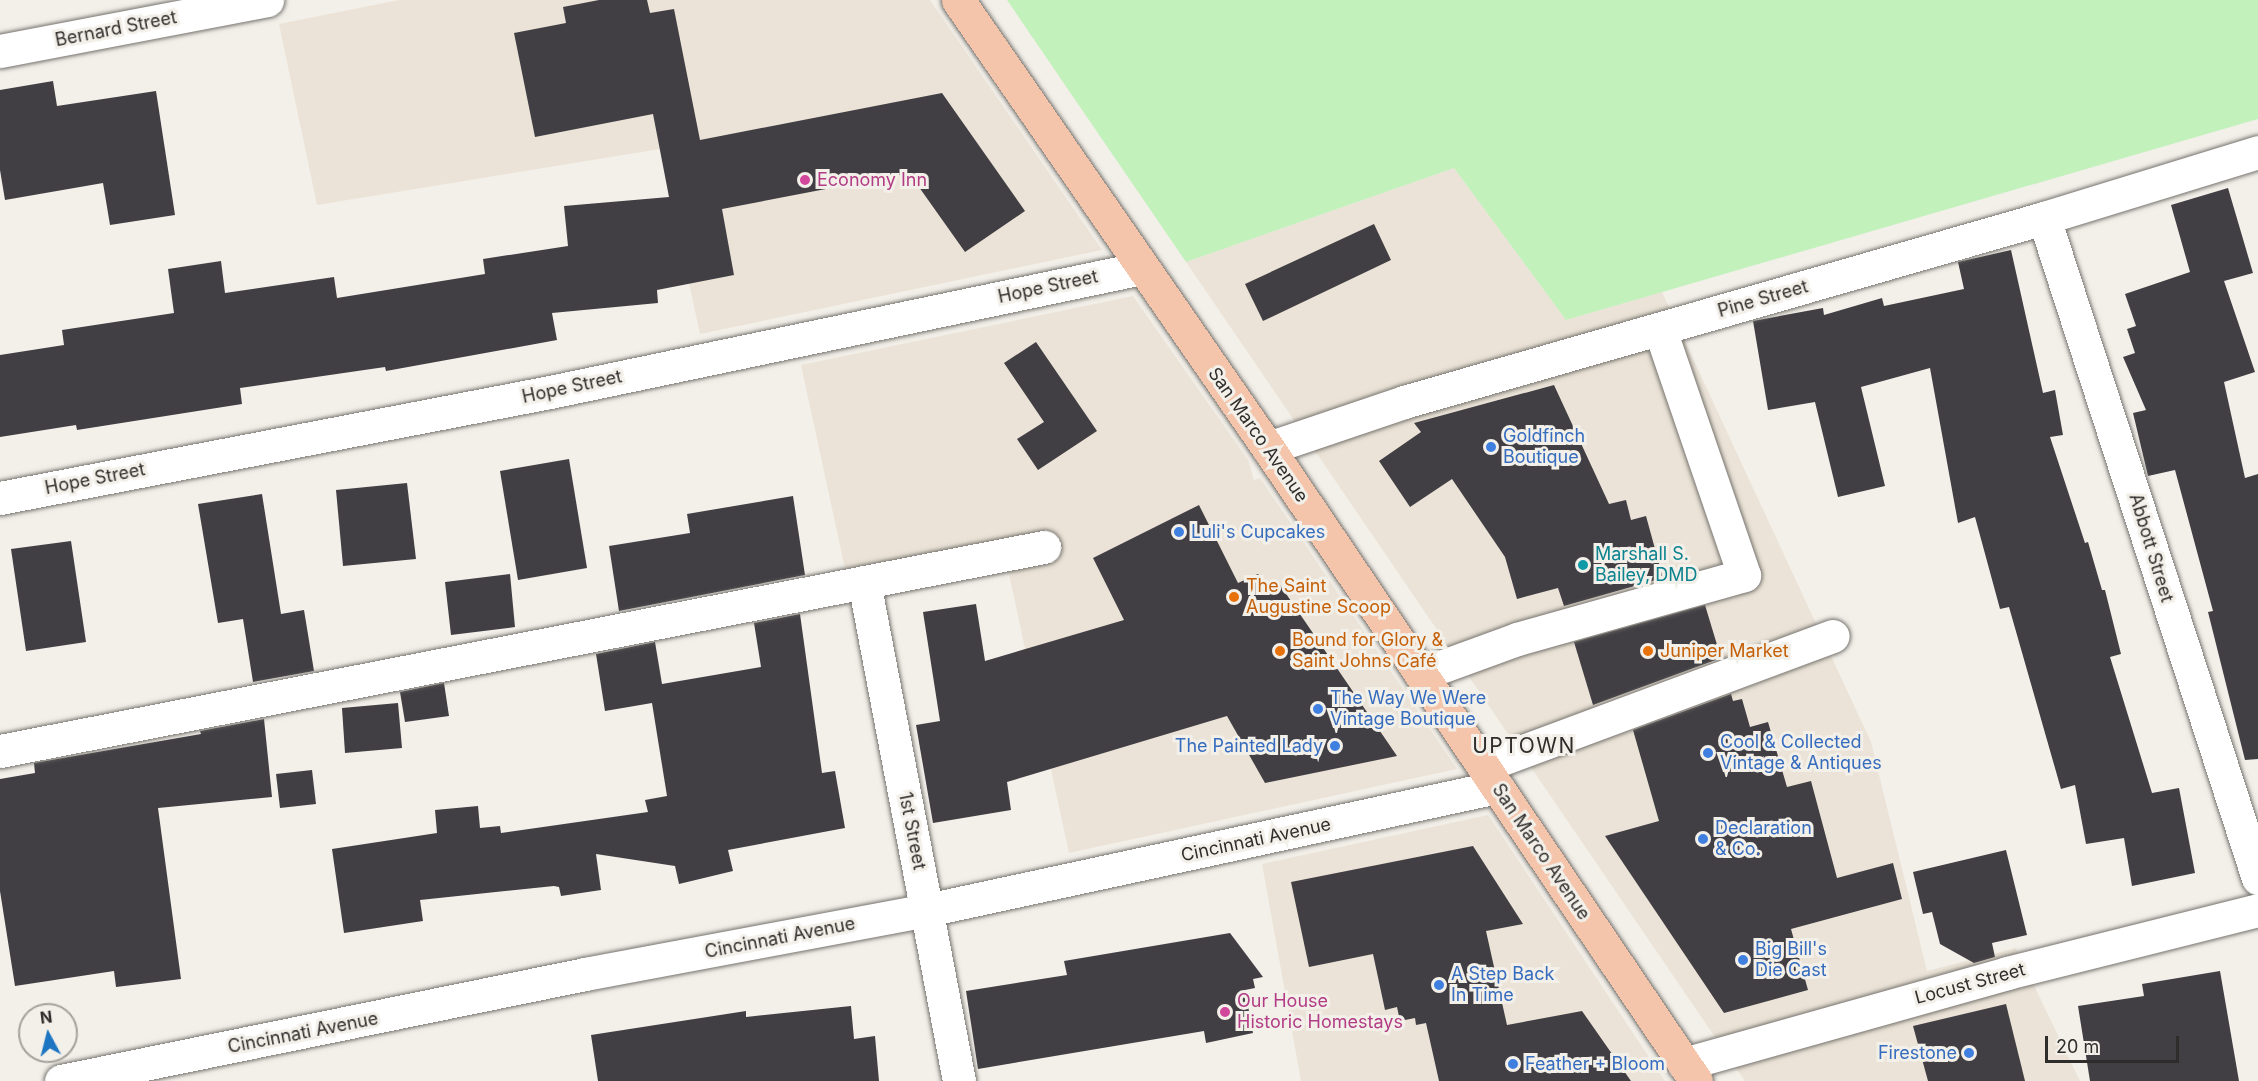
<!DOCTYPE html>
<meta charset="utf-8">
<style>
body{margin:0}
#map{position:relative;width:2258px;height:1081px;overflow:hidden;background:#f3f0ea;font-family:Inter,sans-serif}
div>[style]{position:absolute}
.built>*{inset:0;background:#ebe3d7}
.green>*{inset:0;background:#c2f1bc}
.building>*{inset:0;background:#413f44}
.roads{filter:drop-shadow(0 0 2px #76736e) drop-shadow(0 0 2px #76736e)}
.minor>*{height:33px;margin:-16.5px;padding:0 16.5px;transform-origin:16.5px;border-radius:16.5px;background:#fff}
.major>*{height:33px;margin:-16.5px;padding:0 16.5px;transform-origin:16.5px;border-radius:16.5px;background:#f4c5aa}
.dots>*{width:16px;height:16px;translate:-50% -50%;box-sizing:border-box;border:3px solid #f3f0ea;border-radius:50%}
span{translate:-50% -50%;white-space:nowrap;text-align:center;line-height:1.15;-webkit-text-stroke:6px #f3f0ea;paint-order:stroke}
.street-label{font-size:18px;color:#2f2d2b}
.hotel-label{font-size:18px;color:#b23c85}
.left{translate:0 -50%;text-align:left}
.shop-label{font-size:18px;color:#366cbe}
.right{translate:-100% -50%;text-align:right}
.culture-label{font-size:18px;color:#0d838f}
.food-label{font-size:18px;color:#c56008}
.quarter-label{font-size:21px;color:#2f2d2b;letter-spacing:1.5px}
.north{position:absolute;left:18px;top:1003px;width:60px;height:60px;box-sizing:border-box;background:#f3f0ea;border:2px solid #a5a29e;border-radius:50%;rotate:353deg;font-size:16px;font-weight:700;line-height:24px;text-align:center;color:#2f2d2b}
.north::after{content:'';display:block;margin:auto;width:21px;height:27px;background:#1e75c2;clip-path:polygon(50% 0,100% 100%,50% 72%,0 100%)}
.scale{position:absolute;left:2045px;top:1036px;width:134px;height:27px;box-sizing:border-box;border:3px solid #2f2d2b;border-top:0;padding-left:8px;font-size:18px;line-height:21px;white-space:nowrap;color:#2f2d2b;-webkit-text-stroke:4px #f3f0ea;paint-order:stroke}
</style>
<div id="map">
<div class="built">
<i style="clip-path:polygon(399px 0,930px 0,1102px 250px,700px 334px,660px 149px,317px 205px,279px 24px)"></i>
<i style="clip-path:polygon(1454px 168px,1566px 320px,1662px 292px,1871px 742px,1927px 971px,2016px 948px,2080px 1081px,1745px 1081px,1186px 262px)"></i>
<i style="clip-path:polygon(1133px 296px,1248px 460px,1254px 480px,1260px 478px,1457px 769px,1069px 853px,1004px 551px,849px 587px,801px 365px)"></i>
<i style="clip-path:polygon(1488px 815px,1665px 1081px,1301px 1081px,1262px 864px)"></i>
</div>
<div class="green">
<i style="clip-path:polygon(1007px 0,2258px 0,2258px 119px,1566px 320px,1454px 168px,1186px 262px)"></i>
</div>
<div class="building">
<i style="clip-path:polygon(599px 0,647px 0,650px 13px,674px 9px,700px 140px,942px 93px,1025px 211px,965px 252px,909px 173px,722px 209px,734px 275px,657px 290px,658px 303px,552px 313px,557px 340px,386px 371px,385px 367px,240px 388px,242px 404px,77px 430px,76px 425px,0 437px,0 355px,64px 345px,62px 330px,174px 313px,168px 269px,221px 261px,225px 293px,334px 277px,337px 298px,485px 274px,483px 259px,568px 246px,564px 206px,669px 197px,653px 114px,535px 137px,514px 33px,566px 23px,563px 7px)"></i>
<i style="clip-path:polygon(53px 81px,57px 106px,156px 91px,175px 215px,110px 225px,103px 183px,5px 200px,0 170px,0 90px)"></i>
<i style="clip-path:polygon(2228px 188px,2253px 273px,2224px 281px,2255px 372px,2224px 382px,2245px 478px,2258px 474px,2258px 759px,2245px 760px,2208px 612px,2213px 611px,2175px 470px,2148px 476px,2133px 413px,2146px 410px,2123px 357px,2135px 353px,2127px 329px,2136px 326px,2125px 294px,2190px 272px,2171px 205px)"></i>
<i style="clip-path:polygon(1374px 224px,1391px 260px,1263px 321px,1245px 284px)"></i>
<i style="clip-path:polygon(2011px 250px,2043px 393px,2055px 390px,2063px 435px,2050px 437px,2085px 543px,2088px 542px,2102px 590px,2105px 590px,2121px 654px,2110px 657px,2152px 793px,2179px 788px,2195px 873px,2132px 886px,2124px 838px,2086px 844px,2075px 785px,2061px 789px,2009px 607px,2000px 609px,1975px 517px,1958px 523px,1930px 368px,1861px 387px,1885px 486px,1838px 497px,1815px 402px,1768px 410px,1753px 321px,1823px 308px,1824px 315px,1882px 298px,1884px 306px,1964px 289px,1958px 262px)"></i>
<i style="clip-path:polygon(1036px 342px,1097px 431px,1038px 470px,1017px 439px,1044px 422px,1004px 363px)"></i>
<i style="clip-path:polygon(1554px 385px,1609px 504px,1626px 500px,1631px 520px,1646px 516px,1663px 578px,1564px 606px,1558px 588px,1517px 599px,1505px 557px,1452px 479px,1410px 507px,1379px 461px,1421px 432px,1414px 423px)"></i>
<i style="clip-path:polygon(569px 459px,587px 568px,518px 580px,500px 471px)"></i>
<i style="clip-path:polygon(407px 483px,416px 559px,343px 566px,336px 490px)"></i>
<i style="clip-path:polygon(262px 494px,281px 614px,304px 610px,314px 671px,253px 682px,243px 619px,218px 623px,198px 504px)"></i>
<i style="clip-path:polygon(793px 496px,805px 575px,619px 611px,609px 546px,690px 533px,687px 514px)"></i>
<i style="clip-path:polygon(1199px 505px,1238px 583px,1258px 574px,1270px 589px,1278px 582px,1397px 756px,1265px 783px,1227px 716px,1007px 782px,1011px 810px,933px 823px,916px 725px,940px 721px,923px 612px,976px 604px,985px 661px,1124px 620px,1093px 558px)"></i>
<i style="clip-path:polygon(71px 541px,86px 642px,26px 651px,11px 549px)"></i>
<i style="clip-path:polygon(510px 574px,515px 627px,451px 635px,445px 582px)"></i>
<i style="clip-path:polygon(1705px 605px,1721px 658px,1593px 705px,1574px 642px)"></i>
<i style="clip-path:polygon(800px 614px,822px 773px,835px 771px,845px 828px,728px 850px,733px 871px,679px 884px,675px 866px,596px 854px,601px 890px,561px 896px,559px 887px,554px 886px,420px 900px,423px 921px,344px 933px,332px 849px,437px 833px,435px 810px,478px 806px,480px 828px,500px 826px,501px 833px,648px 812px,645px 800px,667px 796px,652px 703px,605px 711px,596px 654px,655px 642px,662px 684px,761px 667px,754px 623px)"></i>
<i style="clip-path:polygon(444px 683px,449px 716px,405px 722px,400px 692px)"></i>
<i style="clip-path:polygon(1731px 694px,1733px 701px,1742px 699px,1750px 727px,1768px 722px,1787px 787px,1811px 781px,1837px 878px,1893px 863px,1902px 899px,1791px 929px,1808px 990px,1724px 1013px,1605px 836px,1659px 821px,1633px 730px)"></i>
<i style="clip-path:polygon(398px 703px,402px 748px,345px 753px,342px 708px)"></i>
<i style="clip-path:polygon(264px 719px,272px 797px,158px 808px,181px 979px,116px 987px,114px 971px,15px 986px,0 891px,0 779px,35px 773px,34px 763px,201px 734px,200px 731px)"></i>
<i style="clip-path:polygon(312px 770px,316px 804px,280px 808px,276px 774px)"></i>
<i style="clip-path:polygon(1473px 846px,1523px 924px,1486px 931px,1507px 1025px,1582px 1011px,1631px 1081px,1439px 1081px,1426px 1023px,1416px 1025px,1415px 1018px,1400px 1021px,1397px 1007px,1385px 1010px,1373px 954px,1309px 967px,1291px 882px)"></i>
<i style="clip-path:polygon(2006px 850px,2027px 935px,1992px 943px,1995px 957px,1974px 963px,1940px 944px,1932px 912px,1923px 914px,1913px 872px)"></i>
<i style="clip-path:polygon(1230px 933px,1263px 977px,1253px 979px,1255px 988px,1245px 990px,1253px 1033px,1206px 1043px,1204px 1031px,978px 1069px,966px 991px,1067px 975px,1064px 961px)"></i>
<i style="clip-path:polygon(2220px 971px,2239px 1081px,2090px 1081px,2078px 1006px,2144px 996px,2142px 984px)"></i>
<i style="clip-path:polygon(2006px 1004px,2025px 1081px,1928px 1081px,1913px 1026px)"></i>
<i style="clip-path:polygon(851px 1006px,854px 1039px,875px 1036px,879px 1081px,598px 1081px,591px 1035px,746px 1011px,746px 1017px)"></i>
</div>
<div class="roads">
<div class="minor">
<i style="left:0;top:51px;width:272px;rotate:-10.8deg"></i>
<i style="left:2044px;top:218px;width:694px;rotate:72.04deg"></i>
<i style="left:1268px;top:448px;width:144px;rotate:-18.7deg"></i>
<i style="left:1404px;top:402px;width:666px;rotate:-16.04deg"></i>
<i style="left:2044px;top:218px;width:224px;rotate:-17.1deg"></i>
<i style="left:0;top:498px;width:560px;rotate:-10.91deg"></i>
<i style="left:550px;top:392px;width:605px;rotate:-11.83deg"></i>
<i style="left:864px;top:582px;width:508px;rotate:79.22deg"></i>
<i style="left:1421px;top:674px;width:102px;rotate:-20deg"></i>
<i style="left:1517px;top:639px;width:236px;rotate:-15.7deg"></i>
<i style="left:1744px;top:575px;width:260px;rotate:-108.9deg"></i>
<i style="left:0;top:751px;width:1064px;rotate:-11.06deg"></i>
<i style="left:1483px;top:766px;width:373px;rotate:-20.4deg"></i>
<i style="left:1684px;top:1064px;width:336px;rotate:-15.7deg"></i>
<i style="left:2007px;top:973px;width:259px;rotate:-14.1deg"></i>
<i style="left:61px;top:1081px;width:535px;rotate:-11.54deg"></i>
<i style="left:585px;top:974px;width:348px;rotate:-10.6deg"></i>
<i style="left:927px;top:910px;width:583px;rotate:-12.18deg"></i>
</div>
<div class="major">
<i style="left:958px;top:0;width:545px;rotate:55.32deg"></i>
<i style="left:1268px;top:448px;width:764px;rotate:55.94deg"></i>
</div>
</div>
<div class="dots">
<i style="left:805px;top:180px;background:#d1479c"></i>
<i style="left:1491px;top:447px;background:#3f7fe0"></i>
<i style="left:1179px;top:532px;background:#3f7fe0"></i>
<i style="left:1583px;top:565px;background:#0f9aa8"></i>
<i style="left:1234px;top:597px;background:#e8710a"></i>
<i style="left:1280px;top:651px;background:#e8710a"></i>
<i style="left:1648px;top:651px;background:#e8710a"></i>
<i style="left:1318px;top:709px;background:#3f7fe0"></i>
<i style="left:1335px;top:746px;background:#3f7fe0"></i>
<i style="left:1708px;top:753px;background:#3f7fe0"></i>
<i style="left:1703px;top:839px;background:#3f7fe0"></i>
<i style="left:1743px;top:960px;background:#3f7fe0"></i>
<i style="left:1439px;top:985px;background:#3f7fe0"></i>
<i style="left:1225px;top:1012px;background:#d1479c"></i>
<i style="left:1969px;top:1053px;background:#3f7fe0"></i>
<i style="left:1513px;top:1064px;background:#3f7fe0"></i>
</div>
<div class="street-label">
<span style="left:116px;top:29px;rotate:-11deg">Bernard Street</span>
<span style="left:1048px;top:287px;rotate:-12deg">Hope Street</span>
<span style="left:1763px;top:299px;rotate:-16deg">Pine Street</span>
<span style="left:572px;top:387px;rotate:-12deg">Hope Street</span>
<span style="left:1258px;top:435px;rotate:55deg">San Marco Avenue</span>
<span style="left:95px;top:479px;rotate:-11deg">Hope Street</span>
<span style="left:2151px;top:548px;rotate:73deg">Abbott Street</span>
<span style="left:912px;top:831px;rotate:79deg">1st Street</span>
<span style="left:1256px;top:840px;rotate:-12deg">Cincinnati Avenue</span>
<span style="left:1541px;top:852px;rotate:56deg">San Marco Avenue</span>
<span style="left:780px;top:938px;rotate:-11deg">Cincinnati Avenue</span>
<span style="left:1970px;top:984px;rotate:-15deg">Locust Street</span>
<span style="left:303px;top:1033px;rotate:-11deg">Cincinnati Avenue</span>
</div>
<div class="hotel-label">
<span class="left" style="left:817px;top:180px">Economy Inn</span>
<span class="left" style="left:1237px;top:1012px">Our House<br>Historic Homestays</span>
</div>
<div class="shop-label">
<span class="left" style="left:1503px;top:447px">Goldfinch<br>Boutique</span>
<span class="left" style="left:1191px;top:532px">Luli's Cupcakes</span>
<span class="left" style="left:1330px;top:709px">The Way We Were<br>Vintage Boutique</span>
<span class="left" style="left:1720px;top:753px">Cool &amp; Collected<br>Vintage &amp; Antiques</span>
<span class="right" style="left:1323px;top:746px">The Painted Lady</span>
<span class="left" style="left:1715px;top:839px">Declaration<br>&amp; Co.</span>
<span class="left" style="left:1755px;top:960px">Big Bill's<br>Die Cast</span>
<span class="left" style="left:1451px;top:985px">A Step Back<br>In Time</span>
<span class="right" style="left:1957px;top:1053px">Firestone</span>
<span class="left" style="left:1525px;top:1064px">Feather + Bloom</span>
</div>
<div class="culture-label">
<span class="left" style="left:1595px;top:565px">Marshall S.<br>Bailey, DMD</span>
</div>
<div class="food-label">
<span class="left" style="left:1246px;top:597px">The Saint<br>Augustine Scoop</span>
<span class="left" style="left:1292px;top:651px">Bound for Glory &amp;<br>Saint Johns Café</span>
<span class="left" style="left:1660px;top:651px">Juniper Market</span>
</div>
<div class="quarter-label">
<span style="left:1524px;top:746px">UPTOWN</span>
</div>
<div class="north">N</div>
<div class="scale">20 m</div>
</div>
